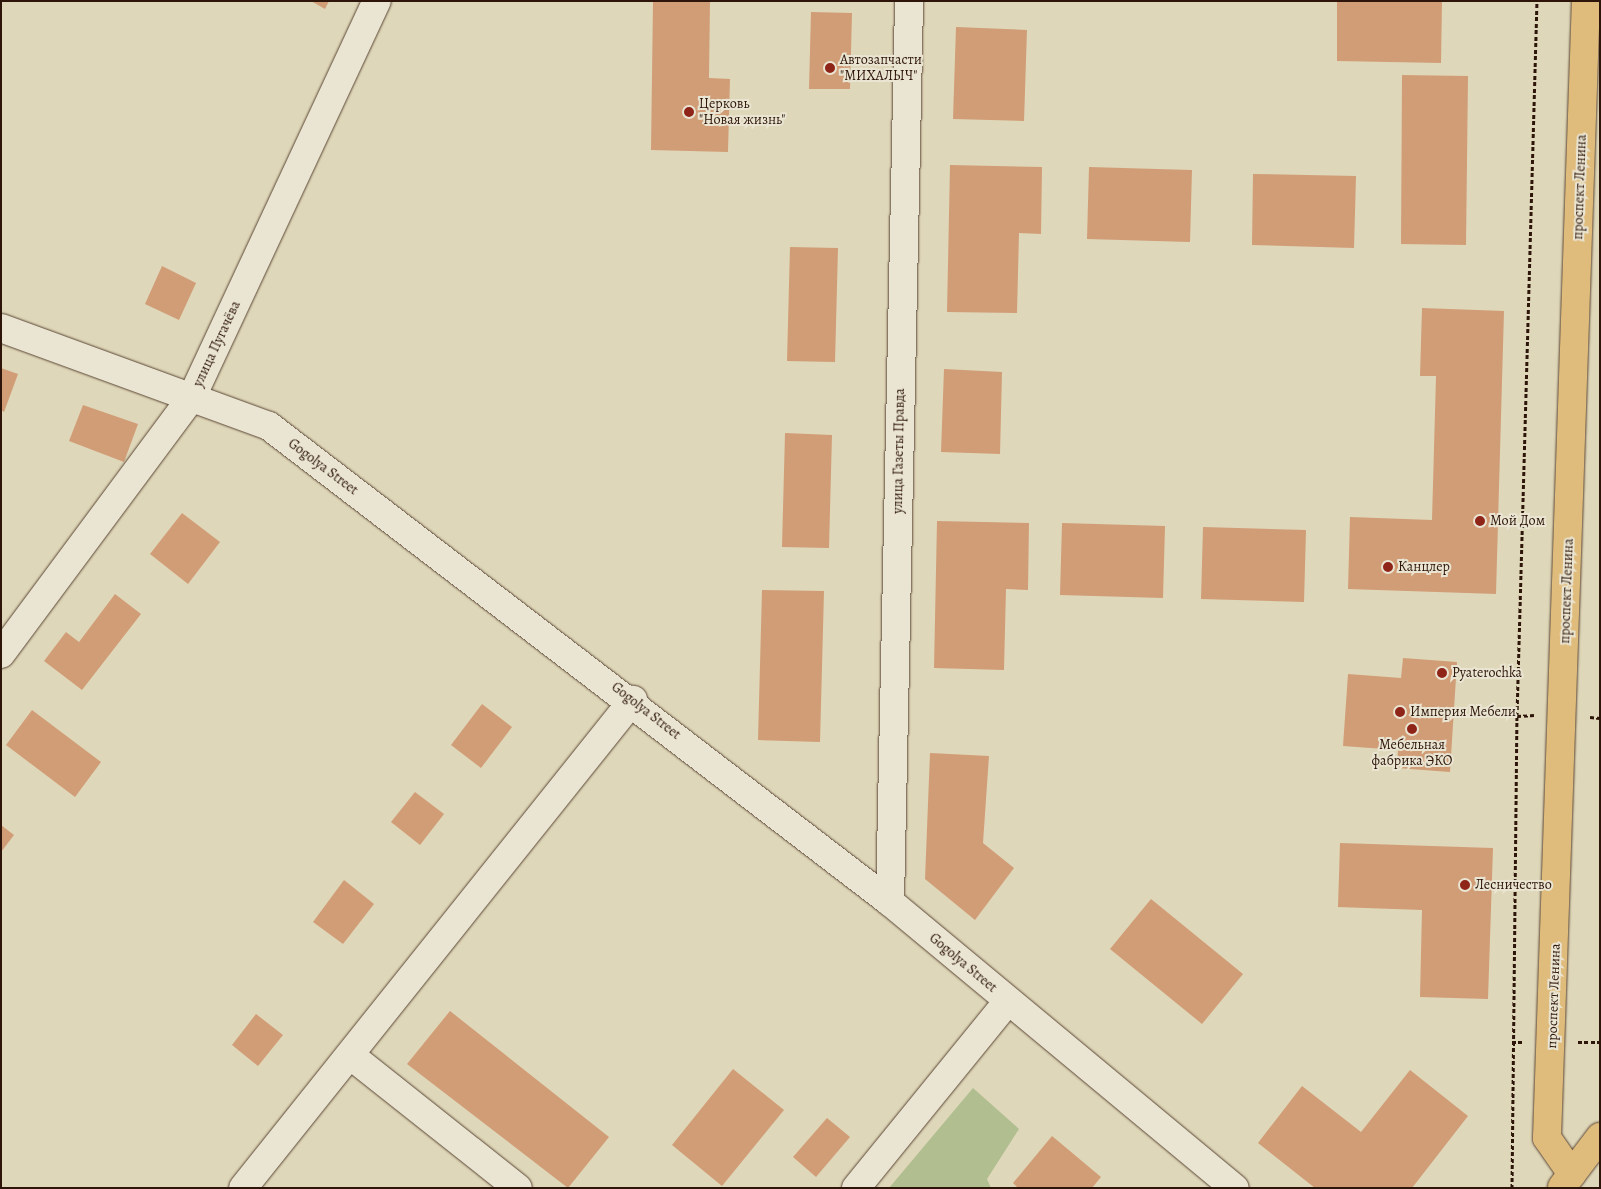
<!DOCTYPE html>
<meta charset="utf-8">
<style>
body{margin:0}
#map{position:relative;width:1601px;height:1189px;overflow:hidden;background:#dfd7b9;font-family:Alegreya,serif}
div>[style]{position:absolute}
.green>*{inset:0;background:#b0be90}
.building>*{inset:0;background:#d19d77}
.path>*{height:3px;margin-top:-1.5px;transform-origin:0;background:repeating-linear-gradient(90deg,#2d1509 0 4px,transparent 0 6.5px)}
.roads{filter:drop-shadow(0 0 1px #5a4635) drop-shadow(0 0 1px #5a4635)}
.minor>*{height:28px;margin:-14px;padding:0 14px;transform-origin:14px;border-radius:14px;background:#eae5d2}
.major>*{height:28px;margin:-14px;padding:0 14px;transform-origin:14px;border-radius:14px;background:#e0bc7c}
.dots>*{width:14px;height:14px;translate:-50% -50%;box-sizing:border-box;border:2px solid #eae5d2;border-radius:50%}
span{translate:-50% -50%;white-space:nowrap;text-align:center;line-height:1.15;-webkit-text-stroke:4px #eae5d2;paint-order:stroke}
.poi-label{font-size:14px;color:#2d1509}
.left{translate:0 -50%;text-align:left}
.street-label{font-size:14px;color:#2d1509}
.frame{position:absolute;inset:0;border:2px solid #2d1509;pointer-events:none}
</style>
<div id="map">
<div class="green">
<i style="clip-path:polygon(973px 1088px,1019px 1129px,987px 1179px,991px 1188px,889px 1188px)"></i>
</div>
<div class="building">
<i style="clip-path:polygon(311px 1px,329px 1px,325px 9px)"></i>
<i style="clip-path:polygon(653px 1px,710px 1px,709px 78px,730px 79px,728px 152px,651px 150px)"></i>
<i style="clip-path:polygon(1337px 1px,1442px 1px,1441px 63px,1337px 61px)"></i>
<i style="clip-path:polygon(811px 12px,852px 13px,850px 89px,809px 89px)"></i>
<i style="clip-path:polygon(956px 27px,1027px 30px,1024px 121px,953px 119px)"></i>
<i style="clip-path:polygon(1402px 75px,1468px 76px,1466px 245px,1401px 244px)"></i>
<i style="clip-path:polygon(950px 165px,1042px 167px,1041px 234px,1019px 233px,1017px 313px,947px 312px)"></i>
<i style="clip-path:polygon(1089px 167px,1192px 170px,1190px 242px,1087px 239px)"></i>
<i style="clip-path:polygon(1253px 174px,1356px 176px,1354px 248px,1252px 245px)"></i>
<i style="clip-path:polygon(790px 247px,838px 248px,835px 362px,787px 361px)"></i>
<i style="clip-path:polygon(162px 266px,196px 283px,179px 320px,145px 304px)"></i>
<i style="clip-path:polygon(1422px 308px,1504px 311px,1496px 594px,1348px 589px,1350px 517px,1432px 520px,1436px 376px,1420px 376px)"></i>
<i style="clip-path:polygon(1px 368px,18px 374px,4px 412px,1px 410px)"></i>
<i style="clip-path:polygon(944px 369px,1002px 372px,1000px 454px,941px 452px)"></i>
<i style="clip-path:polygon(83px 405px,138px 424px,124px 462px,69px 441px)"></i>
<i style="clip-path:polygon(785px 433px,832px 435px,829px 548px,782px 547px)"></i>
<i style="clip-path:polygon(182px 513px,220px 542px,188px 584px,150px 554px)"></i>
<i style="clip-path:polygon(937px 521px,1029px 523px,1028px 590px,1006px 589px,1004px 670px,934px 668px)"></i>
<i style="clip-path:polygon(1062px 523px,1165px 526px,1163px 598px,1060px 595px)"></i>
<i style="clip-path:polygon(1203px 527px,1306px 530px,1304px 602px,1201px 599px)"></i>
<i style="clip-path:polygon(762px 590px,824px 591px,820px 742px,758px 740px)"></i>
<i style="clip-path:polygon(115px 594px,141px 614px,82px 690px,44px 661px,66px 632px,79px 642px)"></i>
<i style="clip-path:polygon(1403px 658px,1457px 662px,1450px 772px,1397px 768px,1398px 750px,1343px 746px,1348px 674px,1401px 678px)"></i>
<i style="clip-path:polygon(482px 704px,512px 727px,481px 768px,451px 745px)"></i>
<i style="clip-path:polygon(32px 710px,101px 762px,75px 797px,6px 745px)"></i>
<i style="clip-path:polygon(930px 753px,989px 756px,983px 843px,1014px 868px,975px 920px,925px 879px)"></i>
<i style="clip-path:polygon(415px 792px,444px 814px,420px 845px,391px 822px)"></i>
<i style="clip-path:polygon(1px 825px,14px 835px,1px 852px)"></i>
<i style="clip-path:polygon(1340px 843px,1493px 848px,1488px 999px,1420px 997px,1422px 910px,1338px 907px)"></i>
<i style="clip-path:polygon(344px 880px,374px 904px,343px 944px,313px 922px)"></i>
<i style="clip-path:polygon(1151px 899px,1243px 974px,1202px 1024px,1110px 949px)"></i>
<i style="clip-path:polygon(450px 1011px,609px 1137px,568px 1188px,407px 1064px)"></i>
<i style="clip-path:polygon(256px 1014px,283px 1035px,258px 1066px,232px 1045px)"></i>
<i style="clip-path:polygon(733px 1069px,784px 1110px,722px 1186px,672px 1145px)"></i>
<i style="clip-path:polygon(1410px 1070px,1468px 1116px,1412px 1188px,1315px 1188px,1258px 1143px,1302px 1086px,1361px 1132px)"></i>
<i style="clip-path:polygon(827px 1118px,850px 1137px,816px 1177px,793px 1157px)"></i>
<i style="clip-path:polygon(1052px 1136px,1101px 1177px,1092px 1188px,1018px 1188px,1013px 1183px)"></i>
</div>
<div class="path">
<i style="left:1517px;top:716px;width:17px;rotate:-3deg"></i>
<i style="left:1590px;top:717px;width:10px;rotate:6deg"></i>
<i style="left:1512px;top:1042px;width:12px"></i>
<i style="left:1578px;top:1042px;width:22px"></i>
<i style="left:1512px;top:1188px;width:472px;rotate:-89.4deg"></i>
<i style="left:1517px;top:716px;width:715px;rotate:-88.4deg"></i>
</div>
<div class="roads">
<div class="minor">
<i style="left:1px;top:328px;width:285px;rotate:20.1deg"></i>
<i style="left:269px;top:426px;width:782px;rotate:37.47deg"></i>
<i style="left:890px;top:902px;width:448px;rotate:39.7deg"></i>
<i style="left:1px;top:654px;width:320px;rotate:-53.4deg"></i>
<i style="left:192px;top:397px;width:437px;rotate:-65deg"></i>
<i style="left:890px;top:902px;width:901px;rotate:-88.79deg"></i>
<i style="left:350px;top:1055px;width:214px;rotate:38.4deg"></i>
<i style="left:243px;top:1188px;width:625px;rotate:-51.37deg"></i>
<i style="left:856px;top:1188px;width:241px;rotate:-50.9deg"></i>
</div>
<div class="major">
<i style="left:1572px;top:1174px;width:44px;rotate:-124.8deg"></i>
<i style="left:1547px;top:1138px;width:1138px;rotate:-88.04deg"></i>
<i style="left:1562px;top:1187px;width:63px;rotate:-52.8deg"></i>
</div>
</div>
<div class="dots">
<i style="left:830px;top:68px;background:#8f2418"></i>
<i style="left:689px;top:112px;background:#8f2418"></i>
<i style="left:1480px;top:521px;background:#8f2418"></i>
<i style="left:1388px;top:567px;background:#8f2418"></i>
<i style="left:1442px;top:673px;background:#8f2418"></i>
<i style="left:1400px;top:712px;background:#8f2418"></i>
<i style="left:1412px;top:729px;background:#8f2418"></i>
<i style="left:1465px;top:885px;background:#8f2418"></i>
</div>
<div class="poi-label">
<span class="left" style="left:840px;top:68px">Автозапчасти<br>"МИХАЛЫЧ"</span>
<span class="left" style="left:699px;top:112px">Церковь<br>"Новая жизнь"</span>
<span class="left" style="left:1490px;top:521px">Мой Дом</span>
<span class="left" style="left:1398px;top:567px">Канцлер</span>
<span class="left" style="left:1452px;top:673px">Pyaterochka</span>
<span class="left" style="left:1410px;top:712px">Империя Мебели</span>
<span style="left:1412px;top:753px">Мебельная<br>фабрика ЭКО</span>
<span class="left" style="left:1475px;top:885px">Лесничество</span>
</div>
<div class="street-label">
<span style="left:1580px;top:187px;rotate:-88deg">проспект Ленина</span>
<span style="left:217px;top:344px;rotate:-65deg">улица Пугачёва</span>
<span style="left:899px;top:451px;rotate:-89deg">улица Газеты Правда</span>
<span style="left:323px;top:467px;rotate:37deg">Gogolya Street</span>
<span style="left:1567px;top:591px;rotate:-88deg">проспект Ленина</span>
<span style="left:646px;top:711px;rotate:38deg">Gogolya Street</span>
<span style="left:963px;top:963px;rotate:40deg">Gogolya Street</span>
<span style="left:1554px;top:996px;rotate:-88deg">проспект Ленина</span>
</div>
<div class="frame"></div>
</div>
